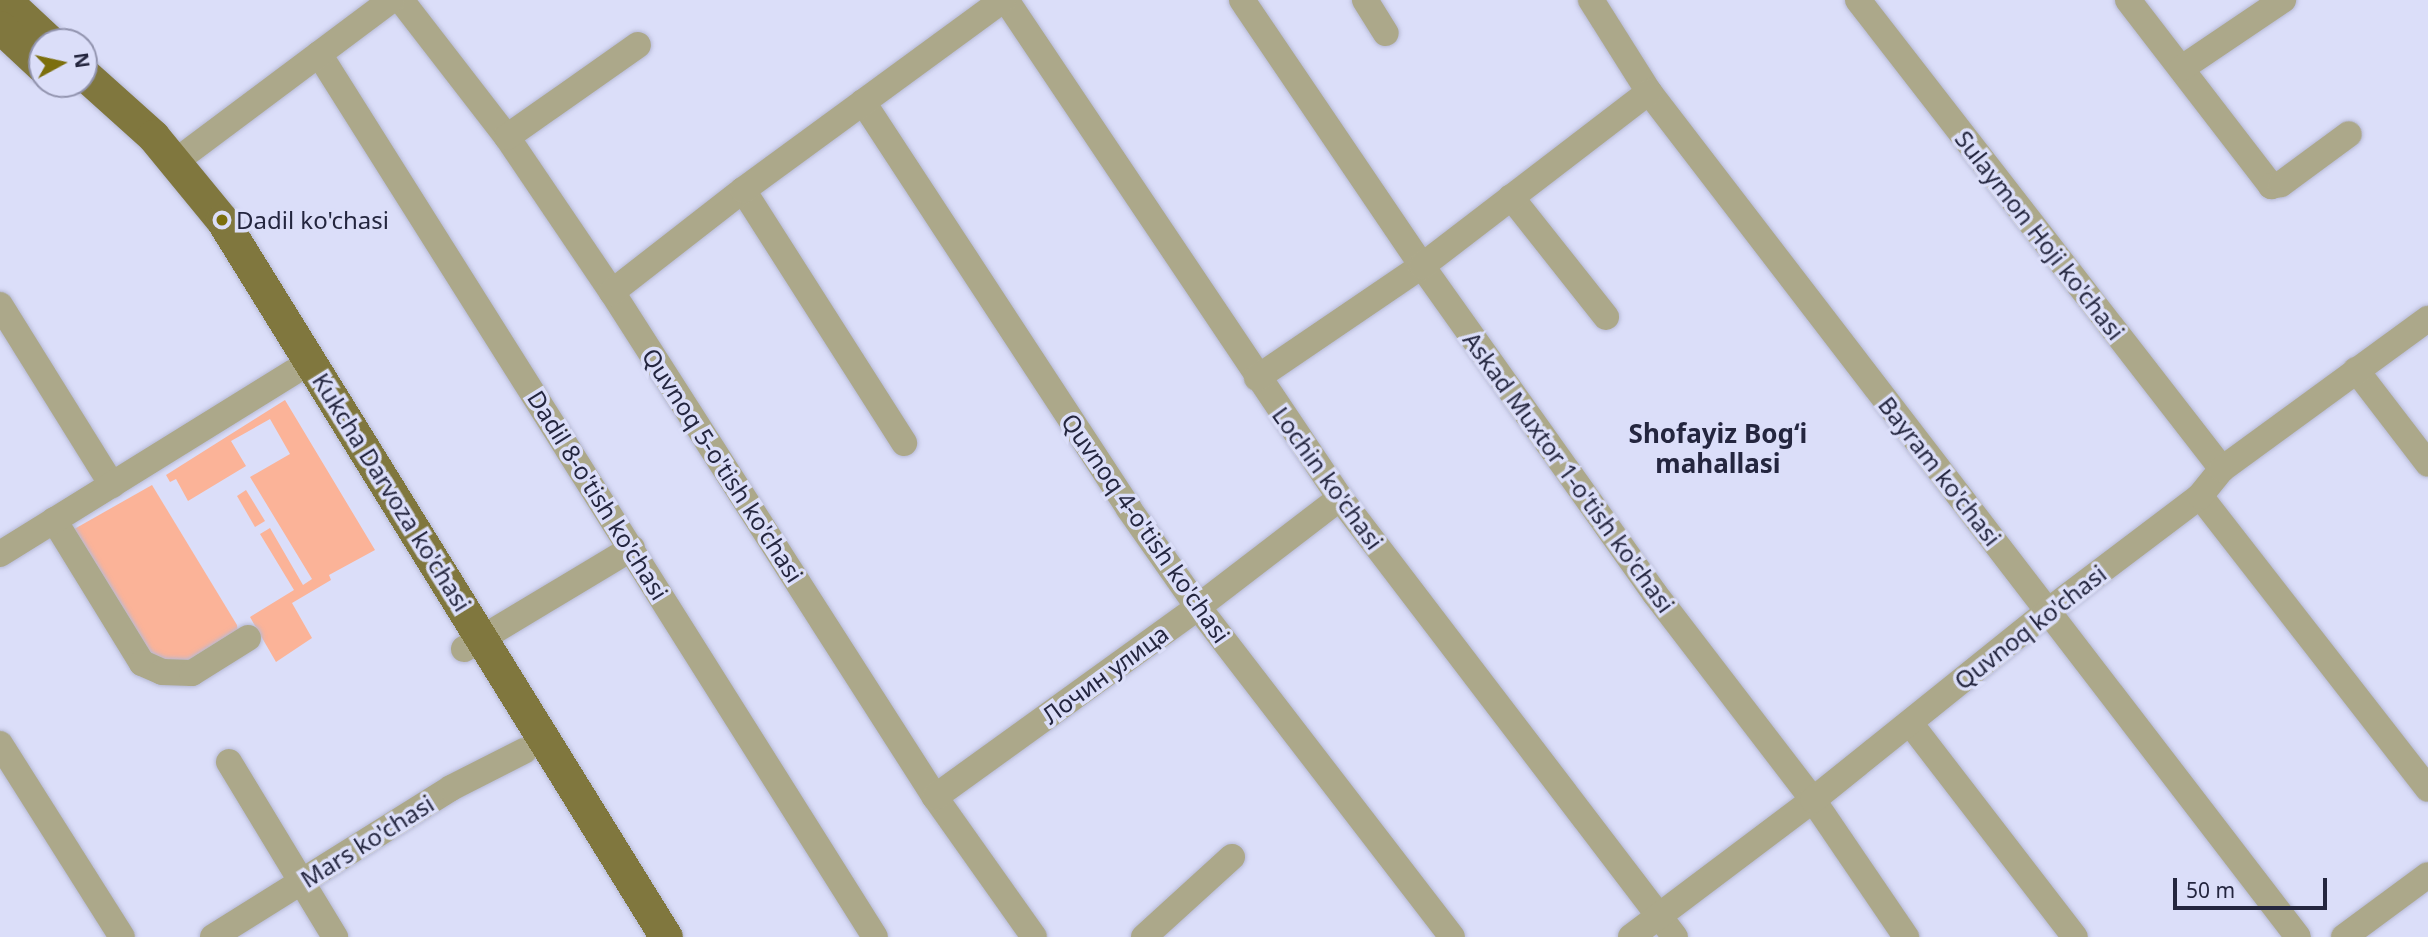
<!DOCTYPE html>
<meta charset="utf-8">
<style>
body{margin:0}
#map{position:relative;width:2428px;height:937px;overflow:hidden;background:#dbdef9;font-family:"Noto Sans",sans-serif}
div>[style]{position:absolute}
.green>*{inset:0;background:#fbb398}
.roads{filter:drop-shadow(0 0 2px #b6b9d4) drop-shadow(0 0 2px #b6b9d4)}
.minor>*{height:26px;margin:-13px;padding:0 13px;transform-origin:13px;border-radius:13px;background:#aca88a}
.major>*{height:33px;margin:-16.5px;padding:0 16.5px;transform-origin:16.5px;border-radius:16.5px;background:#80773e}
.dots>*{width:19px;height:19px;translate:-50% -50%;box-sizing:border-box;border:4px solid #dbdef9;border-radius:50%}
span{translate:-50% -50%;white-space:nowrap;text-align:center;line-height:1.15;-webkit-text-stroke:7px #dbdef9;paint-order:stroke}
.poi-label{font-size:24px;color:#24263f}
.left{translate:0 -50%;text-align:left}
.street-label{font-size:24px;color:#24263f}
.neighbourhood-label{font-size:26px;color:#24263f;font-weight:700}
.north{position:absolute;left:28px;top:28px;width:70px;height:70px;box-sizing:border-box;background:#dbdef9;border:2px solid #9294af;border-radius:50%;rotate:82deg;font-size:19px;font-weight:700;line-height:28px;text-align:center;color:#24263f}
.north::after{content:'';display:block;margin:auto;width:24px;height:32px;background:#7c6f0d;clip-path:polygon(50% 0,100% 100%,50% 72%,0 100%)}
.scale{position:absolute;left:2173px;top:878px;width:154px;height:32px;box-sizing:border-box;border:4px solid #24263f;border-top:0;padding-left:9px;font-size:21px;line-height:24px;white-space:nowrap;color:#24263f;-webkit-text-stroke:5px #dbdef9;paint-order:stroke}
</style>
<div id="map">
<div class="green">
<i style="clip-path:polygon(285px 400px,375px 550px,329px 575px,331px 580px,292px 603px,312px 638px,276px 662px,250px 617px,294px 590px,260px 534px,270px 528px,303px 585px,312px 579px,250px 477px,290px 454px,270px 419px,231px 441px,246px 466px,188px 501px,176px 479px,170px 482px,166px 475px)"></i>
<i style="clip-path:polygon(152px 485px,237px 625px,238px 632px,195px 664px,156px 662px,69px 532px)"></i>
<i style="clip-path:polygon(246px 490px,265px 521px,255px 527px,237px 496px)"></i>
</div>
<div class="roads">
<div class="minor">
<i style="left:401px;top:0;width:173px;rotate:52.3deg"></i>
<i style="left:507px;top:137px;width:187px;rotate:55.9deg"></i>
<i style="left:612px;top:292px;width:599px;rotate:57.4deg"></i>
<i style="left:935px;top:797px;width:171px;rotate:54.7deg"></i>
<i style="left:1006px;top:0;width:600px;rotate:56.15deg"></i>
<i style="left:1340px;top:498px;width:552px;rotate:52.65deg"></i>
<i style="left:1242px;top:0;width:321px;rotate:55.9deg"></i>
<i style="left:1422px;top:266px;width:402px;rotate:54.6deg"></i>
<i style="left:1655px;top:594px;width:260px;rotate:52.5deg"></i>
<i style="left:1813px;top:800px;width:166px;rotate:55.8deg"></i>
<i style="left:1365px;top:0;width:39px;rotate:58deg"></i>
<i style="left:1591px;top:0;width:109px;rotate:57.8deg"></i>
<i style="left:1649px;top:92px;width:1065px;rotate:52.47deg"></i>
<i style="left:1858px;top:0;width:594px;rotate:52.18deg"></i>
<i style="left:2128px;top:0;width:235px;rotate:52.4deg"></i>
<i style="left:2271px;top:186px;width:10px;rotate:-11deg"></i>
<i style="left:2281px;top:184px;width:84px;rotate:-36.3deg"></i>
<i style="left:319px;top:54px;width:1043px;rotate:57.8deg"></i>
<i style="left:2182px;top:68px;width:122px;rotate:-34deg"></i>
<i style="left:863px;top:102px;width:486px;rotate:56.8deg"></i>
<i style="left:1129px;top:509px;width:120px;rotate:54.9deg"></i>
<i style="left:1198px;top:607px;width:416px;rotate:52.4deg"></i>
<i style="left:507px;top:137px;width:160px;rotate:-35.1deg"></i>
<i style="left:176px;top:161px;width:269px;rotate:-36.8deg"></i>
<i style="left:743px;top:190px;width:300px;rotate:57.5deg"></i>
<i style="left:1511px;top:197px;width:153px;rotate:51.6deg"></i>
<i style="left:612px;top:292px;width:166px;rotate:-37.9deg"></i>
<i style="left:743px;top:190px;width:322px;rotate:-36.2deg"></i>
<i style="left:0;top:305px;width:212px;rotate:58.1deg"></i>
<i style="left:2356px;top:370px;width:118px;rotate:52.5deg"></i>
<i style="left:1257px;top:378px;width:199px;rotate:-34.2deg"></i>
<i style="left:1422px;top:266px;width:286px;rotate:-37.5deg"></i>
<i style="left:2200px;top:496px;width:371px;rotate:52.1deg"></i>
<i style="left:54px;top:520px;width:168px;rotate:58.4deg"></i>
<i style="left:142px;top:663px;width:22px;rotate:24deg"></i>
<i style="left:162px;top:672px;width:30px;rotate:2deg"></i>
<i style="left:192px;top:673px;width:66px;rotate:-32deg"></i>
<i style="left:0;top:554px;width:345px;rotate:-31.8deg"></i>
<i style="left:464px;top:649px;width:196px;rotate:-31deg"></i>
<i style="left:1910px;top:723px;width:270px;rotate:52.4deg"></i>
<i style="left:0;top:744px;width:228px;rotate:57.7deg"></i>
<i style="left:229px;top:762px;width:205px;rotate:58.8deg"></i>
<i style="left:935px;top:797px;width:324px;rotate:-35.8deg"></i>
<i style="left:1198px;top:607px;width:179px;rotate:-37.5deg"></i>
<i style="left:213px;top:937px;width:281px;rotate:-32deg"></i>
<i style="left:451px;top:788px;width:82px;rotate:-26.9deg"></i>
<i style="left:1144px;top:937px;width:119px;rotate:-42.3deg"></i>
<i style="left:1631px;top:937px;width:228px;rotate:-37deg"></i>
<i style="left:1813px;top:800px;width:302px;rotate:-38.8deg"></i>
<i style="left:2048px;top:611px;width:191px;rotate:-37.1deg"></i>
<i style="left:2200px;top:496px;width:35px;rotate:-51deg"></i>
<i style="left:2222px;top:469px;width:255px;rotate:-36.1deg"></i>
<i style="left:2344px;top:937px;width:104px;rotate:-36.4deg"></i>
</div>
<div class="major">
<i style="left:5px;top:0;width:62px;rotate:43deg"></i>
<i style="left:0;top:27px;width:57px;rotate:42.9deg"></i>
<i style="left:84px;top:74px;width:93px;rotate:41.9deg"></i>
<i style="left:153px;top:136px;width:109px;rotate:50.6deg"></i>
<i style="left:222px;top:220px;width:843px;rotate:58.23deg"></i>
</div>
</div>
<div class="dots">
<i style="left:222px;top:220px;background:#7c6f0d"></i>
</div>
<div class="poi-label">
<span class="left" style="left:236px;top:220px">Dadil ko'chasi</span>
</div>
<div class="street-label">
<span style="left:2040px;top:235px;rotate:52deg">Sulaymon Hoji ko'chasi</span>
<span style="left:723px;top:465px;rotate:57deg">Quvnoq 5-o'tish ko'chasi</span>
<span style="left:1940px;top:471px;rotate:52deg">Bayram ko'chasi</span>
<span style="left:1569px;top:472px;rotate:54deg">Askad Muxtor 1-o'tish ko'chasi</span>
<span style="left:1328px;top:478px;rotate:54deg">Lochin ko'chasi</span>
<span style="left:392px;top:492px;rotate:58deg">Kukcha Darvoza ko'chasi</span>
<span style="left:598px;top:495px;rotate:58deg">Dadil 8-o'tish ko'chasi</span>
<span style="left:1146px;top:528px;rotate:55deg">Quvnoq 4-o'tish ko'chasi</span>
<span style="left:2030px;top:627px;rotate:-38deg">Quvnoq ko'chasi</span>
<span style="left:1105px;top:674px;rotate:-36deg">Лочин улица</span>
<span style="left:367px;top:841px;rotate:-32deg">Mars ko'chasi</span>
</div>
<div class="neighbourhood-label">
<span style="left:1718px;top:449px">Shofayiz Bogʻi<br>mahallasi</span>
</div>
<div class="north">N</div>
<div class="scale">50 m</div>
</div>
